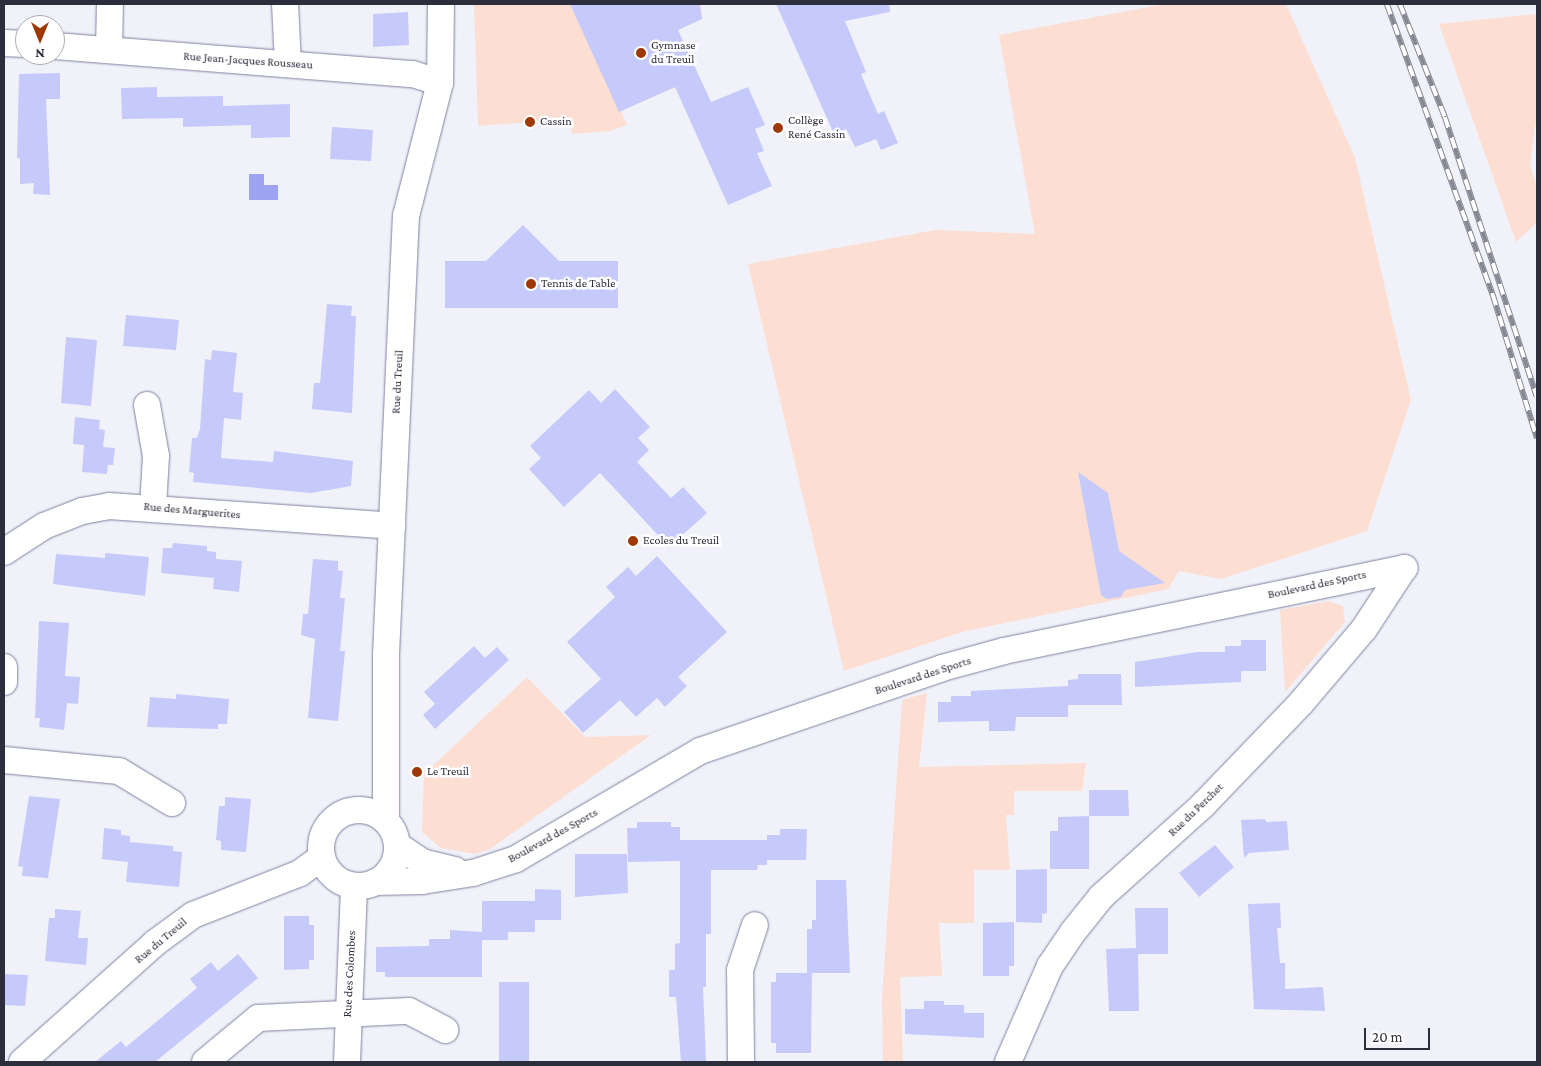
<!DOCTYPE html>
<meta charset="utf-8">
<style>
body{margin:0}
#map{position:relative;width:1541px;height:1066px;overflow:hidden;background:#f1f2f9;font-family:"Crimson Pro",serif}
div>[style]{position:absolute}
.green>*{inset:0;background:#fcded3}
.water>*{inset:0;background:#9ea4f2}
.building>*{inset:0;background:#c5cafa}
.roads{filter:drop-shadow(0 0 1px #7f82a0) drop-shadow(0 0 1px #7f82a0)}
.minor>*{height:26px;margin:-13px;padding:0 13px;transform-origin:13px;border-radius:13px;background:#fff}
.minor>.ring{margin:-13px;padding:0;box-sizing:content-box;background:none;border:26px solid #fff;border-radius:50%}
.rail>*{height:5.5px;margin-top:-2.75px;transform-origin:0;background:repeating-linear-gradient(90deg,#fff 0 11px,#878893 0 22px);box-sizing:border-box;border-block:1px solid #878893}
.dots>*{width:14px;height:14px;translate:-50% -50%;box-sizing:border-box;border:2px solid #fff;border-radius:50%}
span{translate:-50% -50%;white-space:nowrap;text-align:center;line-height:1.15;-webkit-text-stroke:5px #fff;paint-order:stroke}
.poi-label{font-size:12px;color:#2d2e3b}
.left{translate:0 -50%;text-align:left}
.street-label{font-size:12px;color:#2d2e3b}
.frame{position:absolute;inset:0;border:5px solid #2d2e3b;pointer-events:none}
.north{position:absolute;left:15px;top:15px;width:50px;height:50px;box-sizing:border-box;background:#fff;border:1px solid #ababb1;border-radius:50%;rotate:180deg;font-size:14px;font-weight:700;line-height:20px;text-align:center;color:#2d2e3b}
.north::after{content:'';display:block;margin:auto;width:18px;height:22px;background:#9e3907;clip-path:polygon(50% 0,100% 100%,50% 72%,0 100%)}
.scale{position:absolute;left:1364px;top:1028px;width:66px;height:22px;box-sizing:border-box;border:2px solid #2d2e3b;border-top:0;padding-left:6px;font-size:15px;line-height:18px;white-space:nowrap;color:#2d2e3b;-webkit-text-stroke:4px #fff;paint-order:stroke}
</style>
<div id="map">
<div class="green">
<i style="clip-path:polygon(474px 4px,700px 4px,702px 19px,678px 30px,699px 77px,621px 111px,627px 125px,611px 131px,572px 134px,570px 119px,478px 126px)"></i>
<i style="clip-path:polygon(1165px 4px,1286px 4px,1355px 158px,1411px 400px,1367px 531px,1221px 579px,1179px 571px,1168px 589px,962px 632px,844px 671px,748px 264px,936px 230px,1035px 234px,999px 35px)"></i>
<i style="clip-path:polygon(1537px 14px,1537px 111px,1530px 165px,1537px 188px,1537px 222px,1516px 242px,1439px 24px)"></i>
<i style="clip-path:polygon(1329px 601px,1343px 606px,1345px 622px,1285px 692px,1280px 610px)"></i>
<i style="clip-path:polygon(527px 677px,585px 737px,651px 735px,490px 849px,475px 854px,441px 848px,422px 832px,424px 774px)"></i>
<i style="clip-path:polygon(927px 693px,919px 767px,1086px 763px,1082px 791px,1014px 791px,1014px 815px,1006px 815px,1010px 870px,974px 870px,974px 923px,939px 923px,942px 976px,900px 977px,903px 1062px,883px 1062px,882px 998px,902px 700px)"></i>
</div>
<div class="water">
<i style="clip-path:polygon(249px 174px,264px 174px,264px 185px,278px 185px,278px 200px,249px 200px)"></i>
</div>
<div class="building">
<i style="clip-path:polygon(570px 4px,700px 4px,702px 19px,678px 30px,711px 102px,748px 87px,765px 125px,755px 129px,764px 151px,757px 153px,772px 186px,728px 205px,675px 87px,619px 112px)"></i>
<i style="clip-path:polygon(776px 4px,889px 4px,890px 12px,845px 21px,866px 72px,861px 74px,878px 114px,884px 111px,898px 143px,881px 150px,876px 139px,855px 147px,846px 129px,834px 134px)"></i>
<i style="clip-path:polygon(408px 12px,409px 45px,373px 47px,373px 14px)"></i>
<i style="clip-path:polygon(60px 73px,60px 99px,46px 99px,50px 195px,33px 194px,34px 183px,20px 184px,20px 158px,17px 158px,19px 74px)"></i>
<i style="clip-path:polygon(157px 87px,157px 97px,223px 96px,223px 106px,290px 104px,290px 137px,251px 138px,251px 125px,183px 127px,183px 118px,122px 119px,121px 88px)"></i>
<i style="clip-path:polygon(332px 127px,373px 130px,371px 161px,330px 159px)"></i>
<i style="clip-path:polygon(523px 225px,559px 261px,618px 261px,618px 308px,445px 308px,445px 261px,486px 261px)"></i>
<i style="clip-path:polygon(327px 304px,352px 306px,351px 316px,356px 316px,352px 413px,312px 409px,314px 383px,320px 383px)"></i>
<i style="clip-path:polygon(126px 315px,179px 320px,176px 350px,123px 346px)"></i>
<i style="clip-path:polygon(66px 337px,97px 340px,91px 406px,61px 403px)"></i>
<i style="clip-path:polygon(212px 350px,237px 353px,233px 392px,243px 393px,241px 420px,224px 418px,221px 458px,273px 462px,274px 451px,353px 461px,351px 486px,311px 493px,193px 482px,194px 473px,189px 472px,192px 438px,197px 438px,200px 429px,205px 359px,211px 360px)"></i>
<i style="clip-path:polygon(615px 389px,650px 427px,638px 438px,649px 450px,637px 462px,671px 498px,683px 487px,707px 513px,669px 547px,600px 473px,564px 507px,529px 469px,541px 458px,530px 446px,589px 390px,601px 403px)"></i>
<i style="clip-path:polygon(75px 417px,100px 420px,99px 429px,105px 430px,103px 447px,115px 448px,113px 465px,108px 465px,107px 474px,82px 472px,84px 445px,73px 444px)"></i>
<i style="clip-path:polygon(1078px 472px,1108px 493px,1119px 551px,1165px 583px,1125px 590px,1121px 597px,1107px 599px,1101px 595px)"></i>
<i style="clip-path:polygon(173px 543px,207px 546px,207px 551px,216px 552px,216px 559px,242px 561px,239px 592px,213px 589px,214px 578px,161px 573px,163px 548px,172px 548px)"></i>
<i style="clip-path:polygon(105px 553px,149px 557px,145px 596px,53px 584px,56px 554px,105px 558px)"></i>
<i style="clip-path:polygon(657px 556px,727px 632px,678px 677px,687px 686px,665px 707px,657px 698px,636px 717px,620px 700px,583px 733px,564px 712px,601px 679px,567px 642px,615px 597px,606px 587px,628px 567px,636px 576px)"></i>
<i style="clip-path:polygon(313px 559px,338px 561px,338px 570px,343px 571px,340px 598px,345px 598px,340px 651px,345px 651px,338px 721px,308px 718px,315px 639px,301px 635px,303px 614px,308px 614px)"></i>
<i style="clip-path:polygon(39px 621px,69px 623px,65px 676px,80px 677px,78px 704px,67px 703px,64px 730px,39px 727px,40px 718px,35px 718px)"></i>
<i style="clip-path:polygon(1241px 640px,1266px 640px,1266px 671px,1241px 671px,1241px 682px,1135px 687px,1135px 662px,1197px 652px,1225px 652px,1225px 646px,1241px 646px)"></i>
<i style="clip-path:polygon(474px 646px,485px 658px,497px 647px,509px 660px,435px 729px,423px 715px,435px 704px,424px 692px)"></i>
<i style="clip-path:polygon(1078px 674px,1121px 674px,1122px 705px,1068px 705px,1068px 717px,1016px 717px,1015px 731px,989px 731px,989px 721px,938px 722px,938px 702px,951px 702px,951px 696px,971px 696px,971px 691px,1068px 686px,1068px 680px,1078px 679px)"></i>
<i style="clip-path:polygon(176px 694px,229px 699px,227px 724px,218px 724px,218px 729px,147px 727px,150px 697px,176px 699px)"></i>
<i style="clip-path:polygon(1089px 790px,1128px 790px,1129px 816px,1089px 816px)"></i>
<i style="clip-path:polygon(29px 796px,60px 799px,48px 878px,22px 876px,23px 867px,18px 866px)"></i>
<i style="clip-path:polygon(225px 797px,251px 799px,246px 852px,221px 850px,221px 841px,216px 840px,219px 806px,225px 806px)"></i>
<i style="clip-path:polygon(1089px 816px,1089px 869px,1050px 869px,1050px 831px,1058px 831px,1058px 817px)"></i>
<i style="clip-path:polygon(1265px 819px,1266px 822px,1287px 821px,1289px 850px,1249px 853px,1244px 858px,1241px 820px)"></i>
<i style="clip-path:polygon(637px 822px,671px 822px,671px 827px,680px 827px,680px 840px,767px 840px,767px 835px,780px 835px,780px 829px,807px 829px,806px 860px,767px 860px,767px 865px,758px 865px,757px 870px,711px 870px,711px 934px,706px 934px,706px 987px,703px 987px,706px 1062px,681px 1062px,676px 997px,669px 997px,669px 970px,675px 970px,675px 944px,680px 943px,680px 861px,628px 862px,627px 828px,637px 828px)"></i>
<i style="clip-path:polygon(104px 828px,121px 830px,121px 835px,130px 836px,130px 842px,173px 846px,173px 851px,182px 852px,179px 887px,126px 882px,128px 862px,102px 859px)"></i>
<i style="clip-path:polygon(1215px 845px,1234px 867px,1199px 897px,1179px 873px)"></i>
<i style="clip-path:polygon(575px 854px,627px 854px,628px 893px,575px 897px)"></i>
<i style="clip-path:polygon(1047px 869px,1047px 913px,1042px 914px,1042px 923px,1016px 922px,1016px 870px)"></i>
<i style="clip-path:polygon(816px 880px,846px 880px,850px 973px,812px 973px,811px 1053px,776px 1053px,776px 1043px,771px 1043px,771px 982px,776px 982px,776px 973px,807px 973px,807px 929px,812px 929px,812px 920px,816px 920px)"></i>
<i style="clip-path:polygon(535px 889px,561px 890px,561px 920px,535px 920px,535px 932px,508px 932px,508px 940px,482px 940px,482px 977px,385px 977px,385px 972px,376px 972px,376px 947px,429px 946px,429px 939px,450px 939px,450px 930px,482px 932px,482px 901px,535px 901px)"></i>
<i style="clip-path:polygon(1280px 903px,1281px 928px,1277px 928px,1280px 963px,1285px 963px,1285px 989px,1323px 987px,1325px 1011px,1254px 1009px,1248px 904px)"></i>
<i style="clip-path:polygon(1135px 908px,1168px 908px,1168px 954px,1138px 954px,1139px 1011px,1109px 1011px,1106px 949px,1136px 948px)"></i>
<i style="clip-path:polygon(55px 909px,81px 911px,78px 938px,88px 938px,86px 965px,45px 961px,49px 918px,55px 918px)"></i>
<i style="clip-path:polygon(284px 916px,309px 916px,309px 925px,314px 925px,314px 960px,309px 960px,309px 969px,284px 970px)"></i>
<i style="clip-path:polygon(1014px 922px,1014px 966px,1009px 966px,1009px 976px,983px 976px,983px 923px)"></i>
<i style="clip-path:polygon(238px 954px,258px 978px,155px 1062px,95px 1062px,121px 1041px,126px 1047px,197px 988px,190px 979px,211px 962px,218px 971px)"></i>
<i style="clip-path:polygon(4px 974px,28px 975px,25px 1006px,4px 1005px)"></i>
<i style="clip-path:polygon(499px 982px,529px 982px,529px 1062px,499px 1062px)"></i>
<i style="clip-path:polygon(924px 1001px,944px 1001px,944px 1005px,964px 1005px,964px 1013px,984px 1013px,984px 1038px,905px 1034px,905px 1009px,924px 1009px)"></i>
</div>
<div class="roads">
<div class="minor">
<i style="left:285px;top:4px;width:60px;rotate:87.1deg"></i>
<i style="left:4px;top:43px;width:21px;rotate:3deg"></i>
<i style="left:55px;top:46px;width:359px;rotate:4.5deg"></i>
<i style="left:413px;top:74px;width:28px;rotate:18deg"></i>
<i style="left:109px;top:50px;width:46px;rotate:-88.8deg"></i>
<i style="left:147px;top:405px;width:52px;rotate:80deg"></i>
<i style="left:156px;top:456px;width:51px;rotate:93.4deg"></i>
<i style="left:4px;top:552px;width:48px;rotate:-33deg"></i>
<i style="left:44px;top:526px;width:41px;rotate:-21.5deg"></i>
<i style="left:82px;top:511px;width:27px;rotate:-10deg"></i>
<i style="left:109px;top:506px;width:284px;rotate:4deg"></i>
<i style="left:4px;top:667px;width:15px;rotate:90deg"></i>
<i style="left:4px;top:760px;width:116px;rotate:5.5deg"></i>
<i style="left:119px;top:771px;width:62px;rotate:31.1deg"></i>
<i class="ring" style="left:321px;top:810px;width:50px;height:50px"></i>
<i style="left:386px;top:821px;width:166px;rotate:-90deg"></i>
<i style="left:386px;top:655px;width:439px;rotate:-87.4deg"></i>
<i style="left:406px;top:216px;width:137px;rotate:-75.7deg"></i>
<i style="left:440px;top:83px;width:79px;rotate:-89.3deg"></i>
<i style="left:397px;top:845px;width:30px;rotate:34deg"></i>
<i style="left:422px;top:862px;width:34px;rotate:14deg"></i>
<i style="left:376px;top:882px;width:46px;rotate:-1.2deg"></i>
<i style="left:422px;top:881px;width:52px;rotate:-8.9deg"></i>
<i style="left:473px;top:873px;width:45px;rotate:-18deg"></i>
<i style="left:516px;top:859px;width:213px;rotate:-30.4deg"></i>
<i style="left:700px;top:751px;width:256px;rotate:-18.9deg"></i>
<i style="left:942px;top:668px;width:64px;rotate:-15.3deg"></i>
<i style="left:1004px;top:651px;width:409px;rotate:-11.7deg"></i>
<i style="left:22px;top:1062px;width:178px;rotate:-41.8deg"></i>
<i style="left:155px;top:943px;width:47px;rotate:-36.4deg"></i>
<i style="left:193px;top:915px;width:115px;rotate:-21.4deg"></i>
<i style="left:300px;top:873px;width:27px;rotate:-36deg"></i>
<i style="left:205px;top:1062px;width:69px;rotate:-39.7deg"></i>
<i style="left:258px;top:1018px;width:151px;rotate:-2.7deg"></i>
<i style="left:409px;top:1011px;width:41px;rotate:27.8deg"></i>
<i style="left:347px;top:1062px;width:176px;rotate:-87.7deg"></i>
<i style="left:741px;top:1062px;width:92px;rotate:-90.6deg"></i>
<i style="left:740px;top:970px;width:47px;rotate:-71.6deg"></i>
<i style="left:1008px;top:1062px;width:105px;rotate:-66.4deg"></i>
<i style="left:1050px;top:966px;width:41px;rotate:-55.9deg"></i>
<i style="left:1073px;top:932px;width:45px;rotate:-51.3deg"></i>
<i style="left:1101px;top:897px;width:137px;rotate:-42deg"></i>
<i style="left:1203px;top:805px;width:141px;rotate:-46.1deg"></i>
<i style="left:1301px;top:703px;width:97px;rotate:-49.6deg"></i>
<i style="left:1364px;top:629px;width:73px;rotate:-56.7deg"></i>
</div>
</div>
<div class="rail">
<i style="left:1387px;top:4px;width:310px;rotate:70deg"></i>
<i style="left:1493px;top:295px;width:150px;rotate:72.9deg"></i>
<i style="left:1400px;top:4px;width:122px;rotate:68.3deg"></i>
<i style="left:1445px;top:117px;width:294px;rotate:71.8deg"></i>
</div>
<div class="dots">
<i style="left:641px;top:53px;background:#9e3907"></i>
<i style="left:530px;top:122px;background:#9e3907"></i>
<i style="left:778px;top:128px;background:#9e3907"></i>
<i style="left:531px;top:284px;background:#9e3907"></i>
<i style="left:633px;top:541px;background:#9e3907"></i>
<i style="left:417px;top:772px;background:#9e3907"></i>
</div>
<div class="poi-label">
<span class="left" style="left:651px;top:53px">Gymnase<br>du Treuil</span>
<span class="left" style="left:788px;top:128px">Collège<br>René Cassin</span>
<span class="left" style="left:540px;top:122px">Cassin</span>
<span class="left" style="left:541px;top:284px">Tennis de Table</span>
<span class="left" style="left:643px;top:541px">Ecoles du Treuil</span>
<span class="left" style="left:427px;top:772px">Le Treuil</span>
</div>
<div class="street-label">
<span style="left:248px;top:61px;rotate:4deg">Rue Jean-Jacques Rousseau</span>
<span style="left:398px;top:382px;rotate:-87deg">Rue du Treuil</span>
<span style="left:192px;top:511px;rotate:5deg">Rue des Marguerites</span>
<span style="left:1317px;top:585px;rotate:-12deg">Boulevard des Sports</span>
<span style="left:923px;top:676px;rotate:-18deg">Boulevard des Sports</span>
<span style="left:1196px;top:810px;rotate:-44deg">Rue du Perchet</span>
<span style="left:553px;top:836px;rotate:-29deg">Boulevard des Sports</span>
<span style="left:161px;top:941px;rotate:-40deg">Rue du Treuil</span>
<span style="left:350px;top:974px;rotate:-87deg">Rue des Colombes</span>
</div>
<div class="frame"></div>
<div class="north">N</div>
<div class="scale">20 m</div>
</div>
